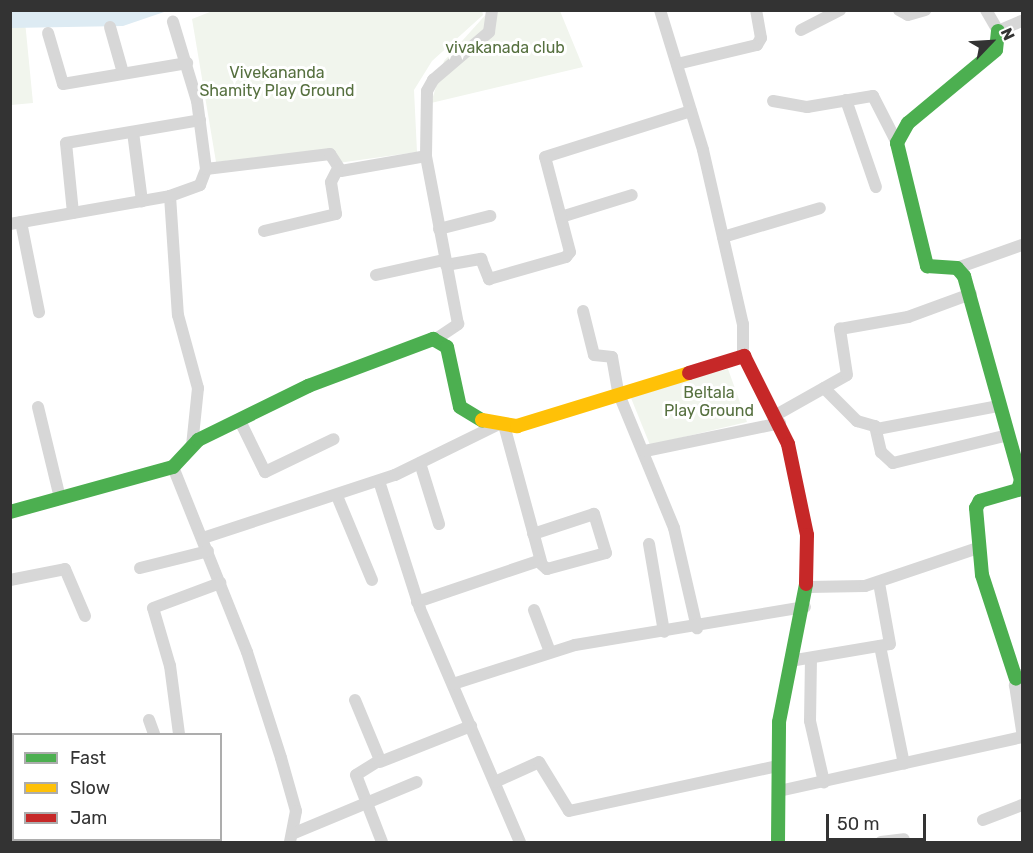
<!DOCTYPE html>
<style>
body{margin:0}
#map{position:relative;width:1033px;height:853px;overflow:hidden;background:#fff;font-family:Rubik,sans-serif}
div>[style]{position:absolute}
.green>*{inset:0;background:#f1f5ed}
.water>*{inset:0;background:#ddebf3}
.street>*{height:12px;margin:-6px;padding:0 6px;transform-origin:6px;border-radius:6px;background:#d7d7d7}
.fast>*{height:14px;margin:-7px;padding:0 7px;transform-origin:7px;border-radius:7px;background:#4caf50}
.slow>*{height:14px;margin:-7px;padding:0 7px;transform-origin:7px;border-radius:7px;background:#ffc107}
.jam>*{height:14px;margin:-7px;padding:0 7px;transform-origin:7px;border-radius:7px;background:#c62828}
span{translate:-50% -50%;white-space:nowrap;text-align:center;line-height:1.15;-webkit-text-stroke:6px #fff;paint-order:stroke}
.park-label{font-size:16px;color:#56703f}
.frame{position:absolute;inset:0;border:12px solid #333;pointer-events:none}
.legend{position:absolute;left:12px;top:733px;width:210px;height:108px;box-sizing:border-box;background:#fff;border:2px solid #adadad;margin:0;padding:8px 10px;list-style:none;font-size:18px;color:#333}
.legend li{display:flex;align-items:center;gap:12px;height:30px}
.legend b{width:30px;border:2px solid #adadad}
.north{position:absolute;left:961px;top:12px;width:60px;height:60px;-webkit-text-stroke:4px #fff;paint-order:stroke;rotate:65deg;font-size:16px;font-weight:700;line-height:24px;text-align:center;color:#333}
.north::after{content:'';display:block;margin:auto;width:21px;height:27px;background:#333;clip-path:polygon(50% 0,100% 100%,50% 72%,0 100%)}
.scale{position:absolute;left:826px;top:814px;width:100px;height:27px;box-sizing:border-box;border:3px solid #333;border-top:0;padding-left:8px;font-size:18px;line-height:21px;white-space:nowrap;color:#333;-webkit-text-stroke:4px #fff;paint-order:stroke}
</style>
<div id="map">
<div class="green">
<i style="clip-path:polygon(215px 10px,482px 10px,483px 15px,432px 61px,414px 90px,417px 152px,338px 163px,334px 149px,216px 162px,192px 19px)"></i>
<i style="clip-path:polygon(11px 11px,24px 11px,33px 103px,11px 105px)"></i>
<i style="clip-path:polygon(489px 11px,560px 11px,583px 67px,431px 103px,444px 61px)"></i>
<i style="clip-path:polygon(728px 369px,747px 422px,650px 445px,629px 393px)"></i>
</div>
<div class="water">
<i style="clip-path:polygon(10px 11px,167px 11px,123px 26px,11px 28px)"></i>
</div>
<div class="street">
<i style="left:660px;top:10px;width:146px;rotate:72.9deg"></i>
<i style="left:703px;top:150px;width:179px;rotate:77.1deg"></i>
<i style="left:743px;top:324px;width:32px;rotate:90deg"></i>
<i style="left:899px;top:10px;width:10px;rotate:29deg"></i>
<i style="left:908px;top:15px;width:18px;rotate:-16deg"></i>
<i style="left:986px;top:10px;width:24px;rotate:60deg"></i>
<i style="left:998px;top:31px;width:26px;rotate:-23deg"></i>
<i style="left:110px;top:27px;width:48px;rotate:74.2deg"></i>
<i style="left:801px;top:30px;width:44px;rotate:-27.1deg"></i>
<i style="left:48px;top:33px;width:53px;rotate:73.6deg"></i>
<i style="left:63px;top:84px;width:126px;rotate:-9.6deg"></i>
<i style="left:677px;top:64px;width:82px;rotate:-13.4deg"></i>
<i style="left:757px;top:45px;width:8px;rotate:-60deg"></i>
<i style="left:761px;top:38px;width:28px;rotate:-100deg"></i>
<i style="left:846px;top:100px;width:92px;rotate:71deg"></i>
<i style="left:773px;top:101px;width:35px;rotate:10deg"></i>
<i style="left:807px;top:107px;width:67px;rotate:-9.5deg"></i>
<i style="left:873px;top:96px;width:53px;rotate:62.9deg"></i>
<i style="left:133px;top:132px;width:70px;rotate:82.6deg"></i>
<i style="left:206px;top:169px;width:125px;rotate:-6.9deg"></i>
<i style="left:330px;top:154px;width:20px;rotate:57deg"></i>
<i style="left:341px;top:171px;width:86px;rotate:-10deg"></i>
<i style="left:170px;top:196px;width:119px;rotate:86.2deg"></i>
<i style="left:178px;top:315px;width:76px;rotate:74.7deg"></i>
<i style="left:198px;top:388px;width:58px;rotate:95.9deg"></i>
<i style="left:73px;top:213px;width:70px;rotate:-95.7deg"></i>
<i style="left:66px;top:143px;width:136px;rotate:-9.7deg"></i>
<i style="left:561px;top:217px;width:74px;rotate:-17.2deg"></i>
<i style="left:21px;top:222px;width:92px;rotate:78.7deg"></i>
<i style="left:10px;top:224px;width:162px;rotate:-9.9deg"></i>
<i style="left:170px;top:196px;width:32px;rotate:-20deg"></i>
<i style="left:200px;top:185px;width:17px;rotate:-69deg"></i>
<i style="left:206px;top:169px;width:69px;rotate:-97.5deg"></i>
<i style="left:197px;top:101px;width:83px;rotate:-106.9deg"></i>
<i style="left:439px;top:229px;width:53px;rotate:-14.3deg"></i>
<i style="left:264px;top:231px;width:74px;rotate:-13.3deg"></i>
<i style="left:336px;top:214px;width:32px;rotate:-99deg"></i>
<i style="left:331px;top:182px;width:13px;rotate:-63deg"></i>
<i style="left:723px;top:237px;width:101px;rotate:-16.6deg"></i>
<i style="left:446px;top:265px;width:36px;rotate:-10deg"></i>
<i style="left:481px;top:259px;width:22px;rotate:68deg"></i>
<i style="left:489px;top:279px;width:80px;rotate:-15.9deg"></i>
<i style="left:566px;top:257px;width:6px;rotate:-51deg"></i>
<i style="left:570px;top:252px;width:98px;rotate:-104.7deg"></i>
<i style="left:545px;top:157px;width:153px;rotate:-17.5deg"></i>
<i style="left:957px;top:268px;width:69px;rotate:-19.5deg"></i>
<i style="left:376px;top:275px;width:70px;rotate:-12.4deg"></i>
<i style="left:583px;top:311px;width:45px;rotate:76deg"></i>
<i style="left:594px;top:355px;width:18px;rotate:6deg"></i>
<i style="left:612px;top:357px;width:36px;rotate:80deg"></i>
<i style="left:618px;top:392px;width:147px;rotate:67.6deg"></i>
<i style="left:674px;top:528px;width:103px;rotate:77deg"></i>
<i style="left:436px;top:339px;width:27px;rotate:-34deg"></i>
<i style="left:458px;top:324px;width:171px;rotate:-100.8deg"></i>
<i style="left:426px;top:156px;width:65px;rotate:-89.1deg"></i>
<i style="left:427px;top:91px;width:13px;rotate:-61deg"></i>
<i style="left:433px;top:80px;width:74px;rotate:-40.6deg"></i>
<i style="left:489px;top:32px;width:22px;rotate:-82deg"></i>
<i style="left:824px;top:388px;width:47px;rotate:45deg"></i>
<i style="left:857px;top:421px;width:19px;rotate:16deg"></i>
<i style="left:875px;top:426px;width:27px;rotate:77deg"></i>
<i style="left:881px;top:452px;width:16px;rotate:43deg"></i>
<i style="left:893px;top:463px;width:118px;rotate:-13.7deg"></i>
<i style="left:38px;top:407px;width:94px;rotate:76.4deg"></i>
<i style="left:776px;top:415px;width:81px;rotate:-29.4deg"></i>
<i style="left:847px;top:375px;width:47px;rotate:-98.7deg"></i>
<i style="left:840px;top:329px;width:69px;rotate:-10deg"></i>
<i style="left:908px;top:317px;width:67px;rotate:-20.1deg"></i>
<i style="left:240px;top:421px;width:57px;rotate:63.9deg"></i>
<i style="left:265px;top:472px;width:76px;rotate:-25.6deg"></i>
<i style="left:504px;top:425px;width:141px;rotate:74.8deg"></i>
<i style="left:877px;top:429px;width:124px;rotate:-10.7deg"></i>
<i style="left:645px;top:451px;width:138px;rotate:-11.7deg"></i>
<i style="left:420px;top:463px;width:64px;rotate:72.7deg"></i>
<i style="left:173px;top:467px;width:199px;rotate:68.2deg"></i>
<i style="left:247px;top:652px;width:111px;rotate:72.2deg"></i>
<i style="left:281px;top:758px;width:55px;rotate:74.2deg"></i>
<i style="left:296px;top:811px;width:32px;rotate:101deg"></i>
<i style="left:379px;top:481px;width:134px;rotate:72.2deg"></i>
<i style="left:420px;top:609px;width:254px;rotate:66.8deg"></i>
<i style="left:337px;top:496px;width:91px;rotate:67.4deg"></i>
<i style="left:203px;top:538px;width:202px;rotate:-18.2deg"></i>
<i style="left:395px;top:475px;width:116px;rotate:-26.1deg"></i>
<i style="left:649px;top:544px;width:89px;rotate:80.3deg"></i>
<i style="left:140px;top:568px;width:70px;rotate:-14deg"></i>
<i style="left:10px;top:580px;width:56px;rotate:-11.3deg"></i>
<i style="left:65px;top:569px;width:51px;rotate:66.9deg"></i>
<i style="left:808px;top:587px;width:57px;rotate:-1deg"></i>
<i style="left:865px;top:586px;width:119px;rotate:-18.6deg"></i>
<i style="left:417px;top:602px;width:128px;rotate:-18.7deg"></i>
<i style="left:538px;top:561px;width:12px;rotate:42deg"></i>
<i style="left:547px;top:569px;width:61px;rotate:-15.2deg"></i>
<i style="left:606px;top:553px;width:41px;rotate:-107.1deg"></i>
<i style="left:594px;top:514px;width:64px;rotate:161.8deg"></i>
<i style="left:534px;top:610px;width:45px;rotate:69.1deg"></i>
<i style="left:880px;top:646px;width:120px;rotate:78.5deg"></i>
<i style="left:811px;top:658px;width:63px;rotate:90.9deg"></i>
<i style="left:810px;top:721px;width:63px;rotate:77.1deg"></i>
<i style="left:790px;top:661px;width:101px;rotate:-9.6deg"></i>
<i style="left:890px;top:644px;width:62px;rotate:-100.2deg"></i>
<i style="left:1021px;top:675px;width:12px;rotate:121deg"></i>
<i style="left:1015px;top:685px;width:47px;rotate:81.3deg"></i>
<i style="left:453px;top:684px;width:128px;rotate:-17.7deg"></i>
<i style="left:575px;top:645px;width:233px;rotate:-9.4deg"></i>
<i style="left:355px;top:700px;width:65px;rotate:67.4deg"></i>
<i style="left:380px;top:760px;width:28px;rotate:148deg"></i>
<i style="left:356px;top:775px;width:72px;rotate:68.8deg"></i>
<i style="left:149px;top:720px;width:15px;rotate:70deg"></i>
<i style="left:179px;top:734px;width:69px;rotate:-97.5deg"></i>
<i style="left:170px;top:666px;width:60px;rotate:-106.3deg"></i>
<i style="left:153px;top:608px;width:72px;rotate:-20.5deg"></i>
<i style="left:380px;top:762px;width:98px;rotate:-21.6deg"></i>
<i style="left:495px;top:782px;width:48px;rotate:-24.4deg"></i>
<i style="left:539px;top:762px;width:57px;rotate:58.5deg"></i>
<i style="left:569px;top:811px;width:214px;rotate:-12.2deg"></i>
<i style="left:779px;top:791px;width:249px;rotate:-12.5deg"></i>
<i style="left:983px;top:820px;width:42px;rotate:-21deg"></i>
<i style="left:292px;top:834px;width:135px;rotate:-22.6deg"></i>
<i style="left:172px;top:840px;width:2px;rotate:63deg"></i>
<i style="left:881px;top:842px;width:23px;rotate:-7deg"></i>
</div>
<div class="fast">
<i style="left:998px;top:31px;width:19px;rotate:96deg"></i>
<i style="left:996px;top:50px;width:114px;rotate:140.3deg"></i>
<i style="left:908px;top:123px;width:23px;rotate:119deg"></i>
<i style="left:897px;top:143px;width:127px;rotate:76.3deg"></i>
<i style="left:927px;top:266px;width:30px;rotate:4deg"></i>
<i style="left:957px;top:268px;width:11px;rotate:49deg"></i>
<i style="left:964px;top:276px;width:212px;rotate:74.4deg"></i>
<i style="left:1021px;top:480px;width:10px;rotate:107deg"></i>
<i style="left:1018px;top:490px;width:40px;rotate:164deg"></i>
<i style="left:980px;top:501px;width:8px;rotate:120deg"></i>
<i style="left:976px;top:508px;width:67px;rotate:84.9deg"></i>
<i style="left:982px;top:575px;width:109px;rotate:71.9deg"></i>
<i style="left:10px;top:512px;width:169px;rotate:-15.4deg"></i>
<i style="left:173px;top:467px;width:37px;rotate:-47deg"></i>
<i style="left:198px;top:440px;width:123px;rotate:-26.1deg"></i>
<i style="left:308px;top:386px;width:134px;rotate:-20.6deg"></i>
<i style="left:433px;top:339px;width:16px;rotate:30deg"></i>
<i style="left:447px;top:347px;width:61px;rotate:77.8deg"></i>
<i style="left:460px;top:407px;width:26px;rotate:31deg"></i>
<i style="left:778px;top:842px;width:120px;rotate:-89.5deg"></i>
<i style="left:779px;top:722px;width:141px;rotate:-78.9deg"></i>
</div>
<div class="slow">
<i style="left:482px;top:420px;width:36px;rotate:10deg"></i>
<i style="left:517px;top:426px;width:180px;rotate:-17.1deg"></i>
</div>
<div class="jam">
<i style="left:689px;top:373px;width:58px;rotate:-17.2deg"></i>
<i style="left:744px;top:356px;width:98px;rotate:63.4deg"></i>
<i style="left:788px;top:444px;width:93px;rotate:78.2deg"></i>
<i style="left:807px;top:535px;width:49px;rotate:91.2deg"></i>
<i style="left:10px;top:815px;width:19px;rotate:78deg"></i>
</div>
<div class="park-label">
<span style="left:505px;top:48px">vivakanada club</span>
<span style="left:277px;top:82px">Vivekananda<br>Shamity Play Ground</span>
<span style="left:709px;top:402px">Beltala<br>Play Ground</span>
</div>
<div class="frame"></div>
<ul class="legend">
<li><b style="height:8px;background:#4caf50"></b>Fast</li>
<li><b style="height:8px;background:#ffc107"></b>Slow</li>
<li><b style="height:8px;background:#c62828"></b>Jam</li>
</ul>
<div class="north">N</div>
<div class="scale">50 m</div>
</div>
